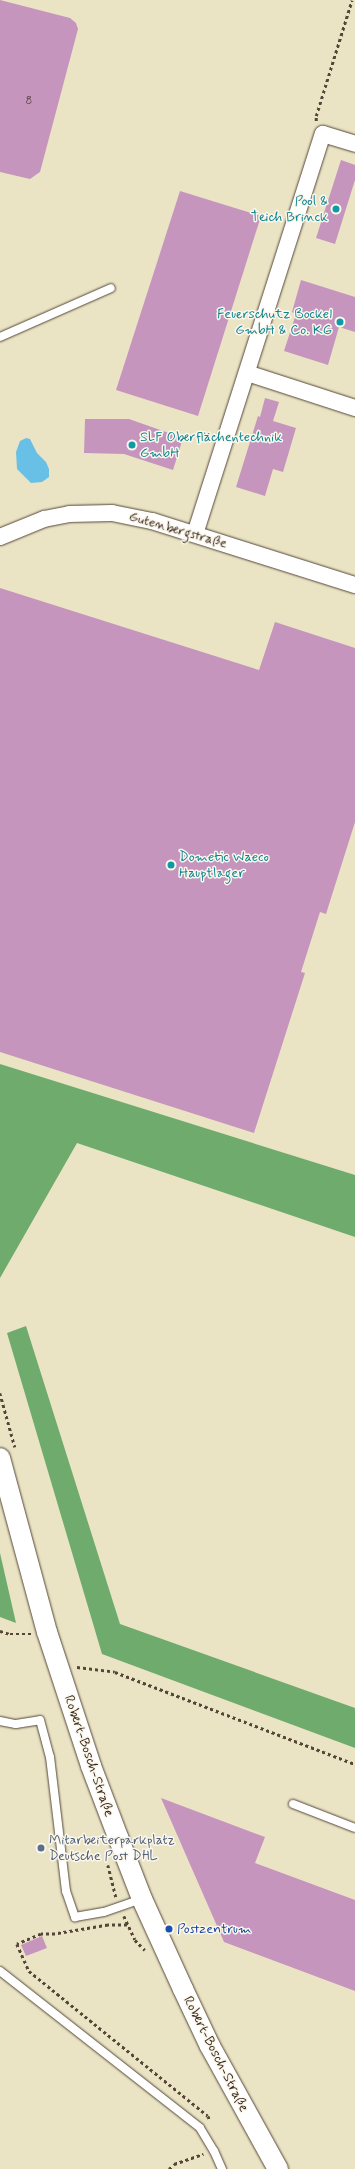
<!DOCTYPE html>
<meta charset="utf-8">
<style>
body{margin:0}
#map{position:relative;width:355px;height:2169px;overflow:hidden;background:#eae4c5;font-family:Mynerve,sans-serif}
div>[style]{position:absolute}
.forest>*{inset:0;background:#6eab6c}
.water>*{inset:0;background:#69c0e6}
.building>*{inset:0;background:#c595be}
.path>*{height:2.5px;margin-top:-1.25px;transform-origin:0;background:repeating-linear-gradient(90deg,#554637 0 3px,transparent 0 6px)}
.roads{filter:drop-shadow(0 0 1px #554637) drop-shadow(0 0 1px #554637)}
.service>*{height:8px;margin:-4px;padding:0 4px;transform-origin:4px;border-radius:4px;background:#fff}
.minor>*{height:16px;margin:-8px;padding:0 8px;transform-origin:8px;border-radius:8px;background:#fff}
.tertiary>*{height:20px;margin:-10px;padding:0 10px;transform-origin:10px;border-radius:10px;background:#fff}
.dots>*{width:11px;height:11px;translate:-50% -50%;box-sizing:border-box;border:2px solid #fbf7ec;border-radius:50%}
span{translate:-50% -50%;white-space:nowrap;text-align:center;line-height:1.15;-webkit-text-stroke:3px #fbf7ec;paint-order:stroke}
.number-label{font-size:12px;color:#5e4546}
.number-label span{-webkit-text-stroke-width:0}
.culture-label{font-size:14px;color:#0d838f}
.right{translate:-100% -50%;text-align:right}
.left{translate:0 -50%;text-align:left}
.street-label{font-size:14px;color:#3b2a1e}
.service-label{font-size:14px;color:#4e5e75}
.transit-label{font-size:14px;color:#164399}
</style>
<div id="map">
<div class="forest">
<i style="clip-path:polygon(0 1064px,355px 1175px,355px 1237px,77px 1143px,0 1278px)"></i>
<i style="clip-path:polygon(26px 1326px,120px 1624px,355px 1708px,355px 1748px,102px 1654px,7px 1333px)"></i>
<i style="clip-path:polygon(0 1553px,16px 1623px,0 1617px)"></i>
</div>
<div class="water">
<i style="clip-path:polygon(26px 438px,30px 439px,37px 453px,46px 462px,49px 469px,49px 477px,42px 482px,31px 483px,17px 469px,16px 452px,20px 441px)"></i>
</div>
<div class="building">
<i style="clip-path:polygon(0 0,70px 18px,76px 23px,78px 29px,40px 172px,30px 179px,0 172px)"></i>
<i style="clip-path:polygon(341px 160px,355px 165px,355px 180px,335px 244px,316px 238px)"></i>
<i style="clip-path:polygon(180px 191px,261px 216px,198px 416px,116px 390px)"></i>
<i style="clip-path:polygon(301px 280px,355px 297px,355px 332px,339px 327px,328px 365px,284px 351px,296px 314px,292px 312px)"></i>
<i style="clip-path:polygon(265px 398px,279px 402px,273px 421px,296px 428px,283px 472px,273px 469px,265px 496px,236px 487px,258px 416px,260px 417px)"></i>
<i style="clip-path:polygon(85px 419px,129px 419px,183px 438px,173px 470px,124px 454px,84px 453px)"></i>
<i style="clip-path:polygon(0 588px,259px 670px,275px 622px,355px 648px,355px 822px,326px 914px,320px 912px,301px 972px,305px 973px,254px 1133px,0 1052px)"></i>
<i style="clip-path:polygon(161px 1798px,265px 1837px,255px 1863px,355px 1900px,355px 1991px,224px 1942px)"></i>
<i style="clip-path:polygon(42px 1936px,47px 1948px,26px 1956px,21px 1945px)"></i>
</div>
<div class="path">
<i style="left:316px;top:121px;width:5px;rotate:-90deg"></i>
<i style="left:316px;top:116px;width:121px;rotate:-72.8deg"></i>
<i style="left:0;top:1393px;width:56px;rotate:74.5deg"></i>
<i style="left:0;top:1631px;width:10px;rotate:17deg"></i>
<i style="left:10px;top:1634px;width:21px"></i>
<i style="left:77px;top:1667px;width:38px;rotate:7deg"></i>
<i style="left:115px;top:1672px;width:257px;rotate:21deg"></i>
<i style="left:108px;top:1865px;width:33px;rotate:76deg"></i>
<i style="left:124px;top:1916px;width:26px;rotate:65deg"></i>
<i style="left:135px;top:1940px;width:14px;rotate:45deg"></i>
<i style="left:127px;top:1925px;width:19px;rotate:180deg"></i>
<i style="left:108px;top:1925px;width:54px;rotate:170.4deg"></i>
<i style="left:55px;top:1934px;width:14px;rotate:180deg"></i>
<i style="left:41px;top:1934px;width:26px;rotate:157deg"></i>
<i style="left:17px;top:1944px;width:30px;rotate:66deg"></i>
<i style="left:29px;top:1971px;width:230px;rotate:39deg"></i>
<i style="left:208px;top:2116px;width:4px;rotate:63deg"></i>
<i style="left:169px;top:2169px;width:7px;rotate:-45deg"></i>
<i style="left:174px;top:2164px;width:31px;rotate:-19deg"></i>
</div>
<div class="roads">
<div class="service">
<i style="left:0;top:337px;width:121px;rotate:-23.8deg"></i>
<i style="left:0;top:1721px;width:16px;rotate:11deg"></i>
<i style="left:16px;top:1724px;width:24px;rotate:-9deg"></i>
<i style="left:40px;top:1720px;width:38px;rotate:75deg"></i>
<i style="left:50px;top:1757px;width:135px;rotate:83.2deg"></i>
<i style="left:66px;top:1891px;width:28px;rotate:71deg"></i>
<i style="left:75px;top:1917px;width:29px;rotate:-10deg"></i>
<i style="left:104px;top:1912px;width:39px;rotate:-19deg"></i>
<i style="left:293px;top:1804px;width:66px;rotate:21.2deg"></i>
<i style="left:0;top:1971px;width:254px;rotate:38.1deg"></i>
<i style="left:200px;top:2128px;width:27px;rotate:59deg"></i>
<i style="left:214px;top:2151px;width:20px;rotate:66deg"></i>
</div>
<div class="minor">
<i style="left:247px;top:373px;width:114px;rotate:18deg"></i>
<i style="left:195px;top:534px;width:420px;rotate:-72.3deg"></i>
<i style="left:323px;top:134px;width:34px;rotate:17deg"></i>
<i style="left:0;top:537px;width:48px;rotate:-22.2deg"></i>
<i style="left:44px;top:519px;width:25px;rotate:-11deg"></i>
<i style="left:69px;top:514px;width:43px;rotate:-1.3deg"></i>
<i style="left:112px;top:513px;width:41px;rotate:11.3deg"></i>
<i style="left:152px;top:521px;width:213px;rotate:17.5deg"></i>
</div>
<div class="tertiary">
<i style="left:0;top:1458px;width:180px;rotate:74.9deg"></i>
<i style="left:47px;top:1632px;width:141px;rotate:71.8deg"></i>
<i style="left:91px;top:1766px;width:76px;rotate:69.2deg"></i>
<i style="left:118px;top:1837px;width:66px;rotate:68.8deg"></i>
<i style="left:142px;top:1899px;width:99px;rotate:65.5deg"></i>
<i style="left:183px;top:1989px;width:63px;rotate:64.7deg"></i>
<i style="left:210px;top:2046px;width:141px;rotate:61.1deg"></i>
</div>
</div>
<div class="dots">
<i style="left:336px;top:209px;background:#0f9aa8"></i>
<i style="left:340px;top:322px;background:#0f9aa8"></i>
<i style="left:132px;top:445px;background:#0f9aa8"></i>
<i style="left:171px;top:865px;background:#0f9aa8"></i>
<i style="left:41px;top:1848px;background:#5c6f8a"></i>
<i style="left:169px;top:1929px;background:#1a4fb4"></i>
</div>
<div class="number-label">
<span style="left:29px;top:102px">8</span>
</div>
<div class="culture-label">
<span class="right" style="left:328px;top:209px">Pool &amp;<br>Teich Brinck</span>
<span class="right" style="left:332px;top:322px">Feuerschutz Bockel<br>GmbH &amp; Co. KG</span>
<span class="left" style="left:140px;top:445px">SLF Oberflächentechnik<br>GmbH</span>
<span class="left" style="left:179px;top:865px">Dometic Waeco<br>Hauptlager</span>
</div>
<div class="street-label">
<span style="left:178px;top:530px;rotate:16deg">Gutenbergstraße</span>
<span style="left:89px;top:1756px;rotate:71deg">Robert-Bosch-Straße</span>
<span style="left:216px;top:2054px;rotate:63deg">Robert-Bosch-Straße</span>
</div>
<div class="service-label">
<span class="left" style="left:49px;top:1848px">Mitarbeiterparkplatz<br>Deutsche Post DHL</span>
</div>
<div class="transit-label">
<span class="left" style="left:177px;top:1929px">Postzentrum</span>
</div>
</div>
